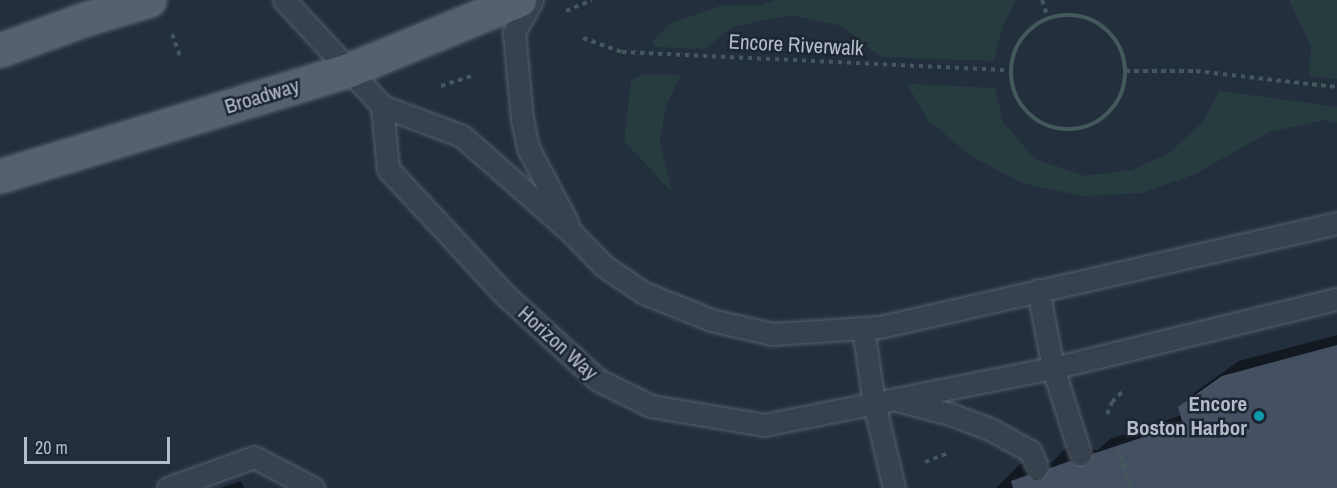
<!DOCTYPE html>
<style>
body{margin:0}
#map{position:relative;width:1337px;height:488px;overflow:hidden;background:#242f3e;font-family:"Archivo Narrow",sans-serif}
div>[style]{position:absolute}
.green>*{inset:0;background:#263c3f}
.shadow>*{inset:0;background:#0007}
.building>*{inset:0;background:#455162}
.path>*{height:4px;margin-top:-2px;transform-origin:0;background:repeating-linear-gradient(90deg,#44595c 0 4.5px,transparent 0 9px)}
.path>.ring{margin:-2px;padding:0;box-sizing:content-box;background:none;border:4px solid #44595c;border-radius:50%}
.roads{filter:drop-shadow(0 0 2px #565f6c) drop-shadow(0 0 2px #565f6c)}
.lane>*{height:21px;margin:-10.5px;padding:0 10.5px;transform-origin:10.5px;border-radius:10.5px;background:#38414e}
.primary>*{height:33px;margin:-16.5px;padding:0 16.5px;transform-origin:16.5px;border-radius:16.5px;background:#56606e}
.dots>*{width:16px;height:16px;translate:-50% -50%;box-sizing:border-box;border:3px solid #1d2633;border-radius:50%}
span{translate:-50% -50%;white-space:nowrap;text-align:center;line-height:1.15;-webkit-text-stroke:5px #1d2633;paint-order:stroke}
.street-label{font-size:21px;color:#b4bcc9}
.poi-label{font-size:21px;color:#b4bcc9;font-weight:700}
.right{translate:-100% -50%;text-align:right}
.scale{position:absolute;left:24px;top:437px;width:146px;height:27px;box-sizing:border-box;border:3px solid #b4bcc9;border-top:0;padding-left:8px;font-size:18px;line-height:21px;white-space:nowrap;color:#b4bcc9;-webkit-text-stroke:4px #1d2633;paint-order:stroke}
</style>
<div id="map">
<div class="green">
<i style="clip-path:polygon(776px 0,1016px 0,1003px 26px,994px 61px,881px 57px,842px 26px,791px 15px,732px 27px,705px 49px,655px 47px,653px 41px,671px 23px,720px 6px,761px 5px)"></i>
<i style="clip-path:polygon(1289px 0,1337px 0,1337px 79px,1309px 76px,1311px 46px)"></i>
<i style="clip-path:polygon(642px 74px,681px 75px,666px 106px,660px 142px,672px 192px,624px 141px,631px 81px)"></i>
<i style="clip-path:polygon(907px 84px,995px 88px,1003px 122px,1035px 159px,1085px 176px,1132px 170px,1169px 153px,1202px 123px,1220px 91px,1337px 107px,1337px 123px,1324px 120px,1270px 132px,1193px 175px,1141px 193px,1082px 196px,1022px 183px,971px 156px,928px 120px)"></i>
</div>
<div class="shadow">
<i style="clip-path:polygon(1337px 335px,1337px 488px,996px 488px,1020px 464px,1041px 457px,1045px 463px,1051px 463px,1066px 448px,1084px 442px,1087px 448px,1098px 450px,1110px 439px,1182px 415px,1179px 408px,1195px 392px,1239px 361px)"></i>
<i style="clip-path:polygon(241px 481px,244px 488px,221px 488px)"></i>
</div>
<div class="building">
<i style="clip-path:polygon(1337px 345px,1337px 488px,1013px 488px,1011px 481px,1028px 475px,1035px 480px,1042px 479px,1050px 468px,1070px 461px,1077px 465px,1084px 465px,1090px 461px,1092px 454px,1183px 424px,1178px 407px,1222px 376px)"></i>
</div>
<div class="path">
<i style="left:1042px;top:0;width:20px;rotate:72deg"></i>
<i style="left:566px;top:11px;width:28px;rotate:-23deg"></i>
<i class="ring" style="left:1011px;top:15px;width:110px;height:110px"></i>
<i style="left:172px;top:34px;width:23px;rotate:70deg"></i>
<i style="left:583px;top:38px;width:41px;rotate:19.7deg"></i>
<i style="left:622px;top:52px;width:388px;rotate:2.7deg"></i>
<i style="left:1125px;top:71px;width:71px"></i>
<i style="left:1196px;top:71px;width:142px;rotate:6.5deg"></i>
<i style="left:441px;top:86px;width:35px;rotate:-18deg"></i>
<i style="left:1107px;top:414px;width:13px;rotate:-67deg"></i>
<i style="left:1112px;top:402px;width:18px;rotate:-45deg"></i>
<i style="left:1118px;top:447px;width:43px;rotate:71.1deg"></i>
<i style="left:925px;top:462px;width:26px;rotate:-21deg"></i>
</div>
<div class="roads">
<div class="lane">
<i style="left:284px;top:0;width:144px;rotate:47.2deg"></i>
<i style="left:382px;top:106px;width:63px;rotate:84.6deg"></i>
<i style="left:388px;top:169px;width:172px;rotate:47.1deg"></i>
<i style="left:505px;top:295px;width:126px;rotate:42.4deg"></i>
<i style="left:598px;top:380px;width:59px;rotate:26.1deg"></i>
<i style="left:651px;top:406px;width:115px;rotate:9.5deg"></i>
<i style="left:764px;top:425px;width:295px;rotate:-11.2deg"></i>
<i style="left:1053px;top:368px;width:292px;rotate:-13.7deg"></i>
<i style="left:532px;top:0;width:38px;rotate:119deg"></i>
<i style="left:514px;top:33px;width:86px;rotate:84.7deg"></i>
<i style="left:522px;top:119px;width:30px;rotate:78deg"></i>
<i style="left:528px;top:148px;width:84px;rotate:62.2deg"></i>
<i style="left:382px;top:106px;width:85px;rotate:20.6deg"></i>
<i style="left:462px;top:136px;width:148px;rotate:41.4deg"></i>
<i style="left:573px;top:234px;width:45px;rotate:45.9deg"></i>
<i style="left:604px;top:266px;width:48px;rotate:34deg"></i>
<i style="left:644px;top:293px;width:72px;rotate:21.9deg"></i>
<i style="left:711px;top:320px;width:63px;rotate:12.9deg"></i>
<i style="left:772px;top:334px;width:108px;rotate:-3.7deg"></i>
<i style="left:880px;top:327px;width:469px;rotate:-12.8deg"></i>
<i style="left:1038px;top:290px;width:79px;rotate:79.1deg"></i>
<i style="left:1053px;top:368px;width:89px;rotate:72.4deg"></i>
<i style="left:863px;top:328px;width:76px;rotate:81.7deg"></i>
<i style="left:874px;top:403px;width:87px;rotate:76.8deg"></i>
<i style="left:901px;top:401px;width:51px;rotate:14.9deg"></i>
<i style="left:950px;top:414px;width:43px;rotate:20.6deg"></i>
<i style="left:990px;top:429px;width:46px;rotate:28.8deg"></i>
<i style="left:1030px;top:451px;width:17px;rotate:66deg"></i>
<i style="left:168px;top:488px;width:91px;rotate:-19.8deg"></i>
<i style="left:254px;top:457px;width:67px;rotate:27.7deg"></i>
</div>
<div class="primary">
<i style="left:0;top:50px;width:90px;rotate:-20deg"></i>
<i style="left:85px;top:19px;width:67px;rotate:-16.5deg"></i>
<i style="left:0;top:176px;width:365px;rotate:-16.9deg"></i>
<i style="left:349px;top:70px;width:184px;rotate:-22.4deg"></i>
</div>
</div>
<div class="dots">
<i style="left:1259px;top:416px;background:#0f9aa8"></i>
</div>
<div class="street-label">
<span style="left:796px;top:45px;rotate:3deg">Encore Riverwalk</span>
<span style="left:262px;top:96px;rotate:-17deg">Broadway</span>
<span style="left:558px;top:343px;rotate:42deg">Horizon Way</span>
</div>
<div class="poi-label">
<span class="right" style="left:1247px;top:416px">Encore<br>Boston Harbor</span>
</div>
<div class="scale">20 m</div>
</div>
